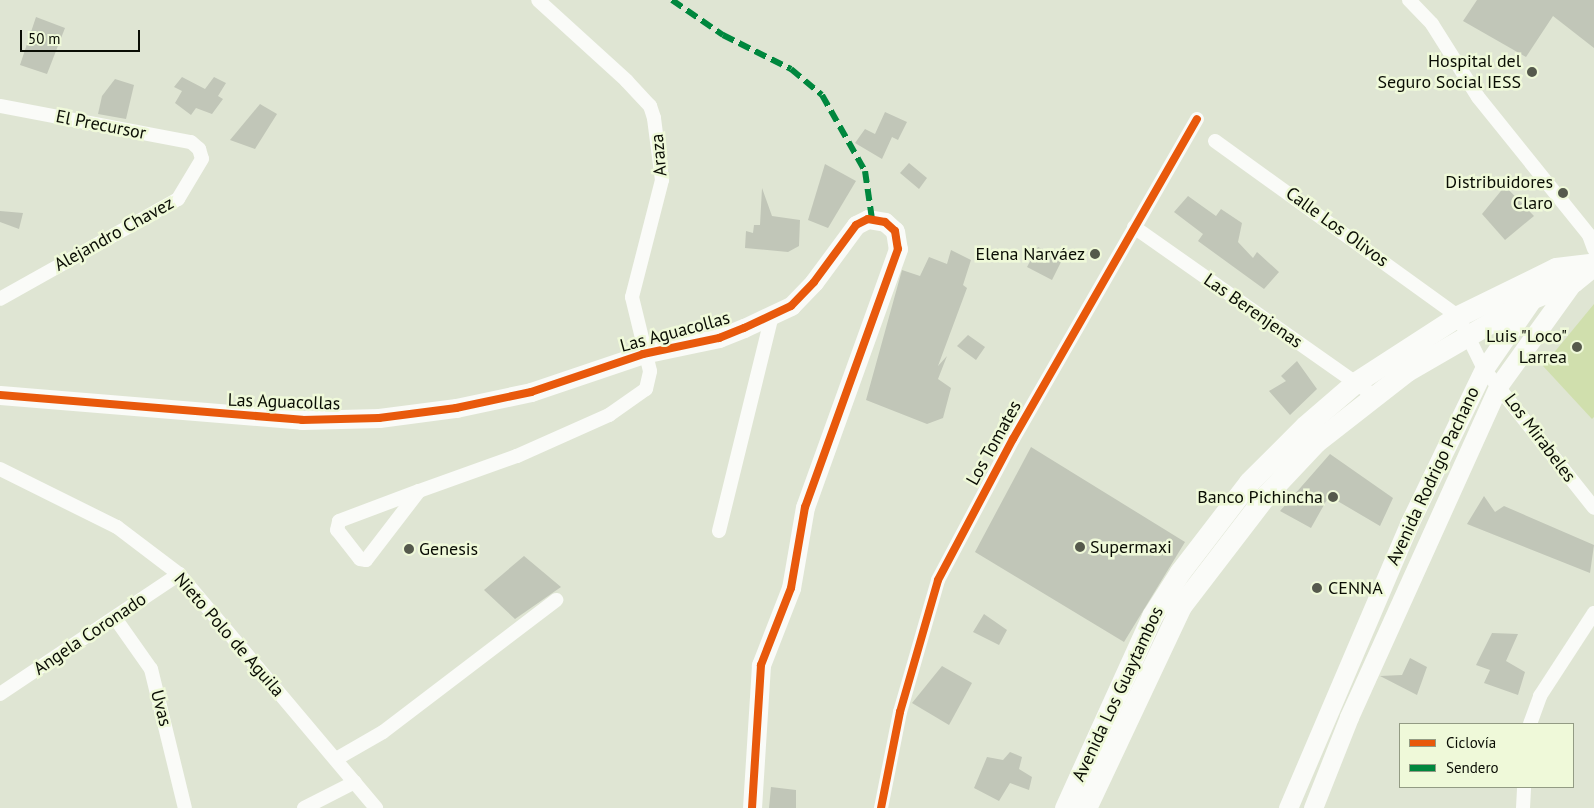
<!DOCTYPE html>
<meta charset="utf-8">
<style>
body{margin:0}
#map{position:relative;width:1594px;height:808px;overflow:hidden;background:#dfe5d3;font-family:"PT Sans",sans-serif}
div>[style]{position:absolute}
.green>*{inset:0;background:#d0dfad}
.building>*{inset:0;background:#c1c6b8}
.street>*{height:14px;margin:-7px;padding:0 7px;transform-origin:7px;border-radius:7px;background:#fafbf8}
.secondary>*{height:19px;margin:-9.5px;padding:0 9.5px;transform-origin:9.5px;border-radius:9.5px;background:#fafbf8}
.primary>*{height:21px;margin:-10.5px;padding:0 10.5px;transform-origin:10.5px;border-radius:10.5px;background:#fafbf8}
.quiet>*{height:6px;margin-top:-3px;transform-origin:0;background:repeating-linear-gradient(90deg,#00873e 0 12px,transparent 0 18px)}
.cycleway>*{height:8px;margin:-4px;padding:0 4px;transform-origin:4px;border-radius:4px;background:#e8590c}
.dots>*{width:14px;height:14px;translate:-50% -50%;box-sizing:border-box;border:2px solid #eff9d9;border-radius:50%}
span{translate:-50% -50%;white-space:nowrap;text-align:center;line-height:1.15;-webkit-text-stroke:5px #eff9d9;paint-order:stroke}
.poi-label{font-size:18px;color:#0a0d04}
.right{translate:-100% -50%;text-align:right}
.left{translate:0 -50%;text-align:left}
.street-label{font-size:18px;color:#0a0d04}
.legend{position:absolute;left:1399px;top:723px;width:175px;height:65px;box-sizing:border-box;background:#eff9d9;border:1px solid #939b84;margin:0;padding:6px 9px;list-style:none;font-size:15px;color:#0a0d04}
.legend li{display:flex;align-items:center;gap:10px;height:25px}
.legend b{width:25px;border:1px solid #939b84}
.scale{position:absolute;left:20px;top:30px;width:120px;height:22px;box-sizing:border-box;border:2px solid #0a0d04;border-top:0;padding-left:6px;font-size:15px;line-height:18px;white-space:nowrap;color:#0a0d04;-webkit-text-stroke:4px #eff9d9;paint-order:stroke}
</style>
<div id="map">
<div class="green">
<i style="clip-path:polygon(1594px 304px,1594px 417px,1592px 419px,1543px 366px)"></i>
</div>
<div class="building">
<i style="clip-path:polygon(1477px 0,1594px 0,1594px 48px,1553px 16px,1526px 57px,1463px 21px)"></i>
<i style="clip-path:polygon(36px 17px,65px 28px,47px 74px,20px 65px)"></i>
<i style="clip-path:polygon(182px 77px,205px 89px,214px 77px,226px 83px,218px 96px,223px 99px,212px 114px,196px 108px,191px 115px,175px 103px,182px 91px,174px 87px)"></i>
<i style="clip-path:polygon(115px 79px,134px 85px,126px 119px,98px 114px,102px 96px)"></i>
<i style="clip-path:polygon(260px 104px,277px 114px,255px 149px,230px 140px)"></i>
<i style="clip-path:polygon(885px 112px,907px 122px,898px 140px,892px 137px,882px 159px,855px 143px,865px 129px,875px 134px)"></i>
<i style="clip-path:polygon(909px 163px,927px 178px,919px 189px,900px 173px)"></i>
<i style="clip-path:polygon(825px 164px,856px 181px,828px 228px,808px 220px)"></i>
<i style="clip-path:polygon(1505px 186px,1534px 216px,1505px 240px,1482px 214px)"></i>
<i style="clip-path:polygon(762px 188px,772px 216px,800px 220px,799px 246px,788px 252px,745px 248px,746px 231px,753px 233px,754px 225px,760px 225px)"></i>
<i style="clip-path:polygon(1188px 196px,1216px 216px,1221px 209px,1242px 223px,1238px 242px,1253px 258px,1257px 252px,1279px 272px,1264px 289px,1198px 241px,1203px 234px,1174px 212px)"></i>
<i style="clip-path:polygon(0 211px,23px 213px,19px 229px,0 222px)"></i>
<i style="clip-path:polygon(1038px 247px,1062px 260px,1052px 280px,1027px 267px)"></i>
<i style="clip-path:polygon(951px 250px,971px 260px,963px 285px,967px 288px,938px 366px,947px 356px,938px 379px,951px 388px,943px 418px,927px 424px,866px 400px,902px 270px,920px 276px,929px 257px,947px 264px)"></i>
<i style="clip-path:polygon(968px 335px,985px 347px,976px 360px,957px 346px)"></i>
<i style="clip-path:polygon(1297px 361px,1317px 389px,1290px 415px,1269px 391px,1286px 381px,1281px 376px)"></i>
<i style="clip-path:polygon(1031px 447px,1185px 542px,1124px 642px,975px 552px)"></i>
<i style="clip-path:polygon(1330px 454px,1393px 498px,1380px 526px,1329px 496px,1311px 528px,1280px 511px)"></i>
<i style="clip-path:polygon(1484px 496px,1495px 512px,1504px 506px,1594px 545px,1590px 573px,1467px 524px)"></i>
<i style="clip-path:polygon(524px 556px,561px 587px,515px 619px,484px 590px)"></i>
<i style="clip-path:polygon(984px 614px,1007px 630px,999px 645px,973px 632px)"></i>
<i style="clip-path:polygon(1492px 633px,1518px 634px,1506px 661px,1525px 672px,1518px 695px,1484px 683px,1490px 670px,1476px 665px)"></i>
<i style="clip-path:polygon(1410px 658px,1427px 667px,1417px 695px,1380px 676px,1402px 675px)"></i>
<i style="clip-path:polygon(942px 666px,972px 683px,949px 725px,912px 703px)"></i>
<i style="clip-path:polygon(1010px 752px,1022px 757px,1019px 769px,1032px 777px,1029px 790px,1010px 783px,999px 801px,974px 788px,987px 757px,1003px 760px)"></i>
<i style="clip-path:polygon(771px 787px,796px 790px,796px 808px,769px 808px)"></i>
</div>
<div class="street">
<i style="left:1409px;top:0;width:33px;rotate:46deg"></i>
<i style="left:1432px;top:24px;width:86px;rotate:57.8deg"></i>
<i style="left:1478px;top:97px;width:177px;rotate:51.2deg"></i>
<i style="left:1589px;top:235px;width:15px;rotate:70deg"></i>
<i style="left:0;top:106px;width:194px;rotate:10.7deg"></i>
<i style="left:191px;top:142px;width:11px;rotate:41deg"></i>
<i style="left:199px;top:149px;width:10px;rotate:73deg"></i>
<i style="left:202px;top:159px;width:47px;rotate:121deg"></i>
<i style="left:178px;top:199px;width:204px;rotate:150.7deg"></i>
<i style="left:1215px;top:141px;width:299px;rotate:35.8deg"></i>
<i style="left:1458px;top:316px;width:59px;rotate:63.9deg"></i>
<i style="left:1484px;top:369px;width:177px;rotate:51.6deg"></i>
<i style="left:1134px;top:227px;width:292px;rotate:35.1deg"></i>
<i style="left:0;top:469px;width:131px;rotate:26.4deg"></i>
<i style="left:117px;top:527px;width:78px;rotate:37.2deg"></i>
<i style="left:179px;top:574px;width:306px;rotate:49.9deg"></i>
<i style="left:419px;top:491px;width:87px;rotate:127.5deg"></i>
<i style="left:366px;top:560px;width:6px;rotate:-171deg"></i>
<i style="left:360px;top:559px;width:37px;rotate:-128deg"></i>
<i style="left:337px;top:530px;width:9px;rotate:-77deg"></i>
<i style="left:339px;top:521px;width:85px;rotate:-20.6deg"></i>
<i style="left:419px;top:491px;width:104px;rotate:-19.7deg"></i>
<i style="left:517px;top:456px;width:101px;rotate:-24deg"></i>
<i style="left:609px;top:415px;width:45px;rotate:-35.1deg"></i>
<i style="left:646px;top:389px;width:18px;rotate:-77deg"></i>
<i style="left:650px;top:371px;width:76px;rotate:-103.7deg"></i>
<i style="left:632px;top:297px;width:121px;rotate:-75.6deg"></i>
<i style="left:662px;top:180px;width:63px;rotate:-97.4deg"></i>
<i style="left:654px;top:118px;width:13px;rotate:-108deg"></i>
<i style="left:650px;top:106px;width:34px;rotate:-133deg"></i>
<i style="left:627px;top:81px;width:120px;rotate:-137.7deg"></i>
<i style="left:719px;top:531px;width:222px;rotate:-76.2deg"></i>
<i style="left:115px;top:618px;width:62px;rotate:54.8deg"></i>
<i style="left:151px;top:669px;width:143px;rotate:76.3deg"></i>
<i style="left:0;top:694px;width:216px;rotate:-33.8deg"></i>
<i style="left:1530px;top:724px;width:30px;rotate:-70deg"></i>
<i style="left:1540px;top:696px;width:99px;rotate:-57deg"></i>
<i style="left:336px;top:759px;width:54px;rotate:-29.9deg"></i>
<i style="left:383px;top:732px;width:218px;rotate:-37.3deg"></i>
<i style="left:304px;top:808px;width:57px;rotate:-27deg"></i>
<i style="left:881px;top:808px;width:98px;rotate:-78.8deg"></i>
<i style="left:900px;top:712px;width:137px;rotate:-73.9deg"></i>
<i style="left:938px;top:580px;width:160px;rotate:-62deg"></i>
<i style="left:1013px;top:439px;width:369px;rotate:-60.1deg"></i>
<i style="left:1523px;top:808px;width:21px;rotate:-87deg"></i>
</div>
<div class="secondary">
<i style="left:0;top:395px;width:303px;rotate:4.7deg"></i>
<i style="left:302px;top:420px;width:77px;rotate:-1.5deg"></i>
<i style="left:379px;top:418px;width:78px;rotate:-7.4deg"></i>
<i style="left:456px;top:408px;width:77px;rotate:-12deg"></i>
<i style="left:531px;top:392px;width:118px;rotate:-18.7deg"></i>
<i style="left:643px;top:354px;width:78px;rotate:-11.9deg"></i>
<i style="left:719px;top:338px;width:27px;rotate:-22deg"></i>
<i style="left:744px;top:328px;width:52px;rotate:-25.1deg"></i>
<i style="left:791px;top:306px;width:33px;rotate:-46deg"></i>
<i style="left:814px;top:282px;width:71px;rotate:-53.6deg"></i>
<i style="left:856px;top:225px;width:13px;rotate:-27deg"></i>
<i style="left:868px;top:219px;width:17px;rotate:10deg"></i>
<i style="left:885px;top:222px;width:13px;rotate:42deg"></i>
<i style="left:895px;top:231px;width:18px;rotate:81deg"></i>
<i style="left:898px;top:249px;width:274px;rotate:109.8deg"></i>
<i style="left:805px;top:507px;width:82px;rotate:99.8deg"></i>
<i style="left:791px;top:588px;width:83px;rotate:111.3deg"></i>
<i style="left:761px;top:665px;width:143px;rotate:93.6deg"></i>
<i style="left:1288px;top:808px;width:309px;rotate:-66.9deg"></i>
<i style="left:1409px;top:524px;width:172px;rotate:-64.2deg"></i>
<i style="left:1484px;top:369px;width:83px;rotate:-55.3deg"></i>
<i style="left:1313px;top:808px;width:98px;rotate:-68.4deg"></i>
<i style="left:1349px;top:717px;width:364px;rotate:-65.7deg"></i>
<i style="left:1499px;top:385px;width:127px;rotate:-54.3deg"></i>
</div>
<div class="primary">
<i style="left:1065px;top:808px;width:211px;rotate:-65.6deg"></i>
<i style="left:1152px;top:616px;width:52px;rotate:-57.5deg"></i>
<i style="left:1180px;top:572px;width:113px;rotate:-52.5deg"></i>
<i style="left:1249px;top:482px;width:79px;rotate:-45deg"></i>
<i style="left:1305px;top:426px;width:67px;rotate:-40.8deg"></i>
<i style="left:1356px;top:382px;width:121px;rotate:-32.9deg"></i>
<i style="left:1458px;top:316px;width:109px;rotate:-26.1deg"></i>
<i style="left:1556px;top:268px;width:38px;rotate:-7deg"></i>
<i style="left:1086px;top:808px;width:223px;rotate:-64.8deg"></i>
<i style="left:1181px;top:606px;width:141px;rotate:-52.5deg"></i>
<i style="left:1267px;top:494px;width:71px;rotate:-46.7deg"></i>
<i style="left:1316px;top:442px;width:115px;rotate:-38deg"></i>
<i style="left:1407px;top:371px;width:146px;rotate:-30.1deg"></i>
<i style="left:1533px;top:298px;width:43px;rotate:-21.8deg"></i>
<i style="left:1573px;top:282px;width:27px;rotate:-39deg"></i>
</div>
<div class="quiet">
<i style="left:672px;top:0;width:62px;rotate:34.5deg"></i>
<i style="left:723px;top:35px;width:76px;rotate:26.6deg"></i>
<i style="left:791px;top:69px;width:40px;rotate:40deg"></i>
<i style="left:822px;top:95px;width:87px;rotate:60.5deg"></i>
<i style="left:865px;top:171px;width:49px;rotate:81.7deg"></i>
</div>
<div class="cycleway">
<i style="left:0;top:395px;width:303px;rotate:4.7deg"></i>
<i style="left:302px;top:420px;width:77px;rotate:-1.5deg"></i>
<i style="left:379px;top:418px;width:78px;rotate:-7.4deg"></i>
<i style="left:456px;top:408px;width:77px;rotate:-12deg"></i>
<i style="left:531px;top:392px;width:118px;rotate:-18.7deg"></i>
<i style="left:643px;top:354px;width:78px;rotate:-11.9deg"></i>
<i style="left:719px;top:338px;width:27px;rotate:-22deg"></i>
<i style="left:744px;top:328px;width:52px;rotate:-25.1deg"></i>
<i style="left:791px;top:306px;width:33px;rotate:-46deg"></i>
<i style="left:814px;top:282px;width:71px;rotate:-53.6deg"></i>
<i style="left:856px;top:225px;width:13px;rotate:-27deg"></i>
<i style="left:868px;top:219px;width:17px;rotate:10deg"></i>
<i style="left:885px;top:222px;width:13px;rotate:42deg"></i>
<i style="left:895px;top:231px;width:18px;rotate:81deg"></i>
<i style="left:898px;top:249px;width:274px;rotate:109.8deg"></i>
<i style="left:805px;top:507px;width:82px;rotate:99.8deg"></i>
<i style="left:791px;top:588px;width:83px;rotate:111.3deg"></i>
<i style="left:761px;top:665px;width:143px;rotate:93.6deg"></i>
<i style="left:881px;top:808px;width:98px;rotate:-78.8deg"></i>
<i style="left:900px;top:712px;width:137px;rotate:-73.9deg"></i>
<i style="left:938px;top:580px;width:160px;rotate:-62deg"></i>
<i style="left:1013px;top:439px;width:369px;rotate:-60.1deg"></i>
</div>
<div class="dots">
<i style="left:1532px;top:72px;background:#55594c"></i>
<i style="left:1563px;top:193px;background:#55594c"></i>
<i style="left:1095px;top:254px;background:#55594c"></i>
<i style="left:1577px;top:347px;background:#55594c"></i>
<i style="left:1333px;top:497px;background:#55594c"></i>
<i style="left:1080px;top:547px;background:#55594c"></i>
<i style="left:409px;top:549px;background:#55594c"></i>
<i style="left:1317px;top:588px;background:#55594c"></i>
</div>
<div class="poi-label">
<span class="right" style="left:1521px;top:72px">Hospital del<br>Seguro Social IESS</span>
<span class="right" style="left:1553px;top:193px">Distribuidores<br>Claro</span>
<span class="right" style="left:1085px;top:254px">Elena Narváez</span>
<span class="right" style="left:1567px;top:347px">Luis "Loco"<br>Larrea</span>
<span class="right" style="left:1323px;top:497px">Banco Pichincha</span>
<span class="left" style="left:1090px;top:547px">Supermaxi</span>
<span class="left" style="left:419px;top:549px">Genesis</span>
<span class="left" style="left:1328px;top:588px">CENNA</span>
</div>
<div class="street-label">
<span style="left:101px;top:125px;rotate:11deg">El Precursor</span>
<span style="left:659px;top:155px;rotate:-95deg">Araza</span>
<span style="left:1337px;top:227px;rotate:36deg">Calle Los Olivos</span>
<span style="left:114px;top:234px;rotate:-29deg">Alejandro Chavez</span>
<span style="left:1253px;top:311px;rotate:35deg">Las Berenjenas</span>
<span style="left:675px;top:332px;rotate:-15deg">Las Aguacollas</span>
<span style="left:284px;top:402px;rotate:2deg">Las Aguacollas</span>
<span style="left:1540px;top:438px;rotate:53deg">Los Mirabeles</span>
<span style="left:994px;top:443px;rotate:-61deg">Los Tomates</span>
<span style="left:1433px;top:476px;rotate:-65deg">Avenida Rodrigo Pachano</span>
<span style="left:90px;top:634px;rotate:-34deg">Angela Coronado</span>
<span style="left:229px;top:635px;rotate:49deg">Nieto Polo de Aguila</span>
<span style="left:1118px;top:694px;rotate:-65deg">Avenida Los Guaytambos</span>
<span style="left:161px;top:708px;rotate:75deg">Uvas</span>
</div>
<ul class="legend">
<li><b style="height:6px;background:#e8590c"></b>Ciclovía</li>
<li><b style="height:6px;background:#00873e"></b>Sendero</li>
</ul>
<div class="scale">50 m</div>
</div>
